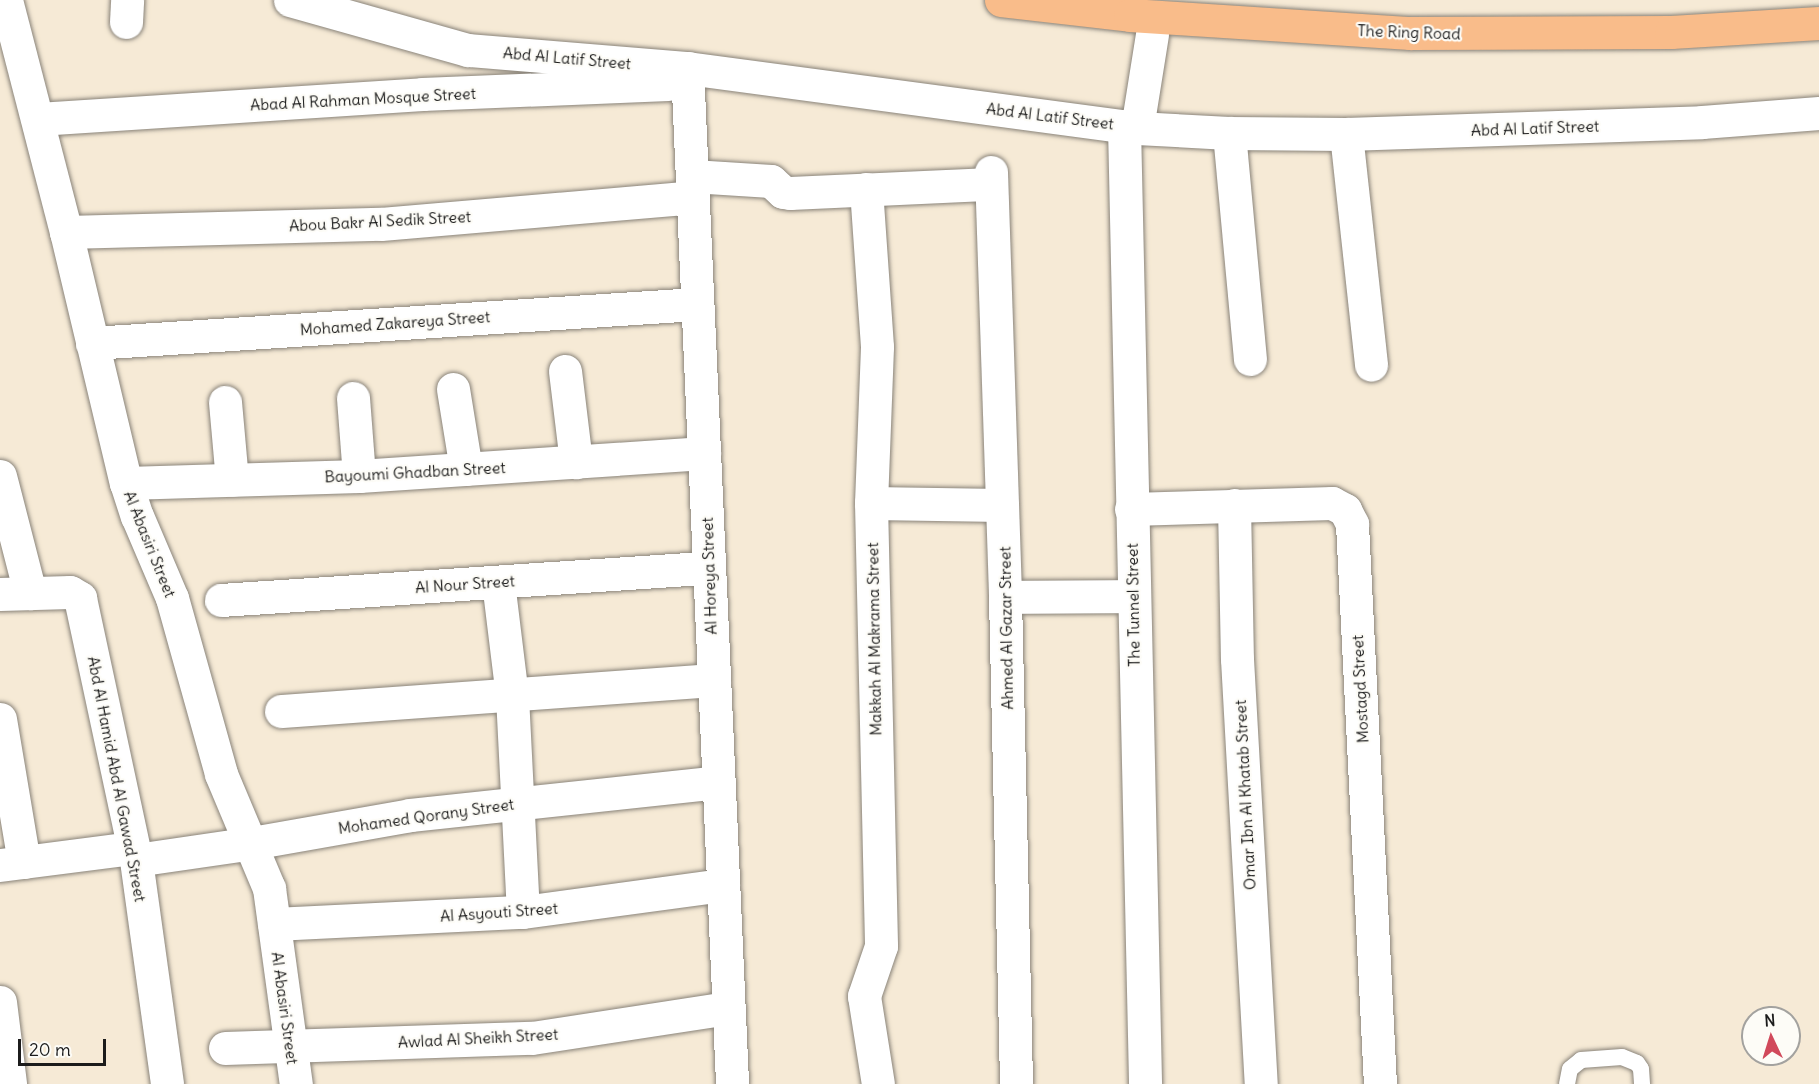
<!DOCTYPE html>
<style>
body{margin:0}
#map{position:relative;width:1819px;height:1084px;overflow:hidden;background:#f6ead6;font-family:Delius,sans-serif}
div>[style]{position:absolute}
.roads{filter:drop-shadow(0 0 2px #898379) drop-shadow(0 0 2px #898379)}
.lane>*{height:16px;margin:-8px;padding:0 8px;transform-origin:8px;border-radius:8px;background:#fff}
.street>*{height:33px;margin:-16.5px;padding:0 16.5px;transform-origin:16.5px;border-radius:16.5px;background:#fff}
.highway>*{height:33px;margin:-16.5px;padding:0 16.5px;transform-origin:16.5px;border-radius:16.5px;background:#f9bc8a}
span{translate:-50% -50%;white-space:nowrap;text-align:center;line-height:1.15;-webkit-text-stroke:4.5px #fdfcf7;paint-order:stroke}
.street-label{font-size:16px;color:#1c1c1c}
.north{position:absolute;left:1741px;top:1006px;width:60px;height:60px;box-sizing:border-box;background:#fdfcf7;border:2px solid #a3a29f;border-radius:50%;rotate:356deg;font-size:16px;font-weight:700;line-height:24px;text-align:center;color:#1c1c1c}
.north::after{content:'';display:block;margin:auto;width:21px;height:27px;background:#d1495b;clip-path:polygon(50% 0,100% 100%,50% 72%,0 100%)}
.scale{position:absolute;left:18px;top:1039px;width:88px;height:27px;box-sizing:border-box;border:3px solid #1c1c1c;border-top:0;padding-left:8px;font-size:18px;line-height:21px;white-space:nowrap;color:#1c1c1c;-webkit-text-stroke:4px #fdfcf7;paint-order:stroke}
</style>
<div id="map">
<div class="roads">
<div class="lane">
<i style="left:1567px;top:1084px;width:15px;rotate:-79deg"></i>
<i style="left:1570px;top:1069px;width:14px;rotate:-39deg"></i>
<i style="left:1581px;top:1060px;width:41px;rotate:-4.2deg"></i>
<i style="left:1622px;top:1057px;width:16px;rotate:22deg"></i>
<i style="left:1637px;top:1063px;width:7px;rotate:56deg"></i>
<i style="left:1641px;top:1069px;width:15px;rotate:86deg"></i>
</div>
<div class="street">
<i style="left:6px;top:0;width:240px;rotate:75.5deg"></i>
<i style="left:66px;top:232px;width:258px;rotate:76.6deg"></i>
<i style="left:126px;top:483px;width:35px;rotate:72deg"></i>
<i style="left:137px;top:516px;width:89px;rotate:66.9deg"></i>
<i style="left:172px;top:598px;width:183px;rotate:74.4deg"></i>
<i style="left:221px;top:774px;width:124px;rotate:67.2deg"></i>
<i style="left:269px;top:888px;width:198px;rotate:82.2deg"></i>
<i style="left:290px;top:0;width:185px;rotate:15.7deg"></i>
<i style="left:468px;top:50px;width:220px;rotate:4.7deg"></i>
<i style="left:687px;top:68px;width:454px;rotate:7.6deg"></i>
<i style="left:1137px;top:128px;width:92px;rotate:3.1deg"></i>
<i style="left:1229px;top:133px;width:117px;rotate:0.5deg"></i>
<i style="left:1346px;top:134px;width:356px;rotate:-1.9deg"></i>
<i style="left:1702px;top:122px;width:117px;rotate:-4.4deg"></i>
<i style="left:126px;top:22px;width:22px;rotate:-87deg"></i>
<i style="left:687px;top:68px;width:1017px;rotate:87.46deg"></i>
<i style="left:38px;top:119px;width:385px;rotate:-3.7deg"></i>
<i style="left:422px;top:94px;width:246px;rotate:-2.3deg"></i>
<i style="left:1124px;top:126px;width:958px;rotate:88.74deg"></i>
<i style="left:1137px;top:128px;width:95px;rotate:-80.9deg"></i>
<i style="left:1229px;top:133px;width:227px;rotate:84.7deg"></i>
<i style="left:1346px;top:134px;width:232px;rotate:83.8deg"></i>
<i style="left:991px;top:172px;width:425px;rotate:88.1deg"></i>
<i style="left:1005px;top:597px;width:487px;rotate:88.7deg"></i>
<i style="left:692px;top:176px;width:79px;rotate:3.6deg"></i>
<i style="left:771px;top:181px;width:16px;rotate:43deg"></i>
<i style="left:783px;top:192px;width:7px;rotate:8deg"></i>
<i style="left:790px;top:193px;width:201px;rotate:-2.6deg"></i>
<i style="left:866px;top:189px;width:158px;rotate:86deg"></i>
<i style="left:877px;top:347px;width:156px;rotate:92.2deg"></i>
<i style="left:871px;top:503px;width:443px;rotate:88.7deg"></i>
<i style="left:881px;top:946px;width:53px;rotate:108.8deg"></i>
<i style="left:864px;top:996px;width:89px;rotate:81deg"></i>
<i style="left:66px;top:232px;width:315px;rotate:-1.5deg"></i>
<i style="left:381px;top:224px;width:313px;rotate:-4.9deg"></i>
<i style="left:92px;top:343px;width:606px;rotate:-3.69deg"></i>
<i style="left:565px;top:371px;width:92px;rotate:83.1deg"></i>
<i style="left:453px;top:389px;width:81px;rotate:80.8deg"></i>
<i style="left:353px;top:398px;width:78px;rotate:85.6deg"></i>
<i style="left:225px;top:402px;width:78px;rotate:84.9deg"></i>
<i style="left:0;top:476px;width:121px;rotate:75.6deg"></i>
<i style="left:126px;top:483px;width:233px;rotate:-1.7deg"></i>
<i style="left:359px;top:476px;width:346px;rotate:-3.8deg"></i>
<i style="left:871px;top:503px;width:131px;rotate:0.9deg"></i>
<i style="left:1234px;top:505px;width:154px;rotate:88.9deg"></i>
<i style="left:1237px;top:659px;width:426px;rotate:86.8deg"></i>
<i style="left:1131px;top:509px;width:201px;rotate:-1.7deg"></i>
<i style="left:1332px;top:503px;width:15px;rotate:28deg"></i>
<i style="left:1345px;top:510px;width:16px;rotate:63deg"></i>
<i style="left:1352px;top:524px;width:561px;rotate:87.14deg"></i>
<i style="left:498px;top:582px;width:115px;rotate:83deg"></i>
<i style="left:512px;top:696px;width:216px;rotate:87.1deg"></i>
<i style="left:0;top:594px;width:70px;rotate:-1.6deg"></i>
<i style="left:70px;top:592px;width:12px;rotate:31deg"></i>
<i style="left:80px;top:598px;width:268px;rotate:77.9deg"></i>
<i style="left:136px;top:860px;width:226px;rotate:82.1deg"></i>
<i style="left:1005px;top:597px;width:128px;rotate:-0.4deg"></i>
<i style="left:221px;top:600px;width:489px;rotate:-3.8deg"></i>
<i style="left:281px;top:711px;width:434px;rotate:-4.1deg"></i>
<i style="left:0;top:719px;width:145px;rotate:80.5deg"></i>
<i style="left:136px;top:860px;width:117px;rotate:-8.3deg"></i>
<i style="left:252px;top:843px;width:160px;rotate:-10deg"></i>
<i style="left:410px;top:815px;width:310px;rotate:-6.1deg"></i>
<i style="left:0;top:865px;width:134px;rotate:-7.3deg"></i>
<i style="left:274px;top:924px;width:249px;rotate:-2.8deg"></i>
<i style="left:523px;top:912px;width:202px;rotate:-7.7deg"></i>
<i style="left:0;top:1002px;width:83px;rotate:83deg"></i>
<i style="left:225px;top:1048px;width:307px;rotate:-1.9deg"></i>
<i style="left:532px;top:1038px;width:198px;rotate:-8.7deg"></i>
</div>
<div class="highway">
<i style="left:1001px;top:0;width:130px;rotate:6.6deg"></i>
<i style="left:1130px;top:15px;width:281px;rotate:3.7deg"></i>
<i style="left:1410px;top:33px;width:261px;rotate:-0.2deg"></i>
<i style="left:1671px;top:32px;width:148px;rotate:-3.5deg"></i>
</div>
</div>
<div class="street-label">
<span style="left:1409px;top:32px;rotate:2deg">The Ring Road</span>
<span style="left:567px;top:58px;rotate:5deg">Abd Al Latif Street</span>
<span style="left:363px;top:99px;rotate:-3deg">Abad Al Rahman Mosque Street</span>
<span style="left:1050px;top:116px;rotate:7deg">Abd Al Latif Street</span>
<span style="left:1535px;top:128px;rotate:-2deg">Abd Al Latif Street</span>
<span style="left:380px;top:221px;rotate:-3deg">Abou Bakr Al Sedik Street</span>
<span style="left:395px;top:323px;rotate:-4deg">Mohamed Zakareya Street</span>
<span style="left:415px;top:472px;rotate:-3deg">Bayoumi Ghadban Street</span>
<span style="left:150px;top:544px;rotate:68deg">Al Abasiri Street</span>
<span style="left:709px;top:576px;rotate:-92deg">Al Horeya Street</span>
<span style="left:465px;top:584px;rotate:-4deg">Al Nour Street</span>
<span style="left:1133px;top:605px;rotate:-91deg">The Tunnel Street</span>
<span style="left:1006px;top:628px;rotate:-91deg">Ahmed Al Gazar Street</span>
<span style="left:874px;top:639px;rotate:-91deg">Makkah Al Makrama Street</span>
<span style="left:1360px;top:689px;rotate:-93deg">Mostagd Street</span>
<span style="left:117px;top:779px;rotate:79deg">Abd Al Hamid Abd Al Gawad Street</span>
<span style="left:1245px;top:795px;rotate:-93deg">Omar Ibn Al Khatab Street</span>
<span style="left:426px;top:816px;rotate:-8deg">Mohamed Qorany Street</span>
<span style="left:499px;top:912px;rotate:-4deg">Al Asyouti Street</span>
<span style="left:285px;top:1008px;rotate:82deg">Al Abasiri Street</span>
<span style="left:478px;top:1038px;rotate:-3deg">Awlad Al Sheikh Street</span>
</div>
<div class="north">N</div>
<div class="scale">20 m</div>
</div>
